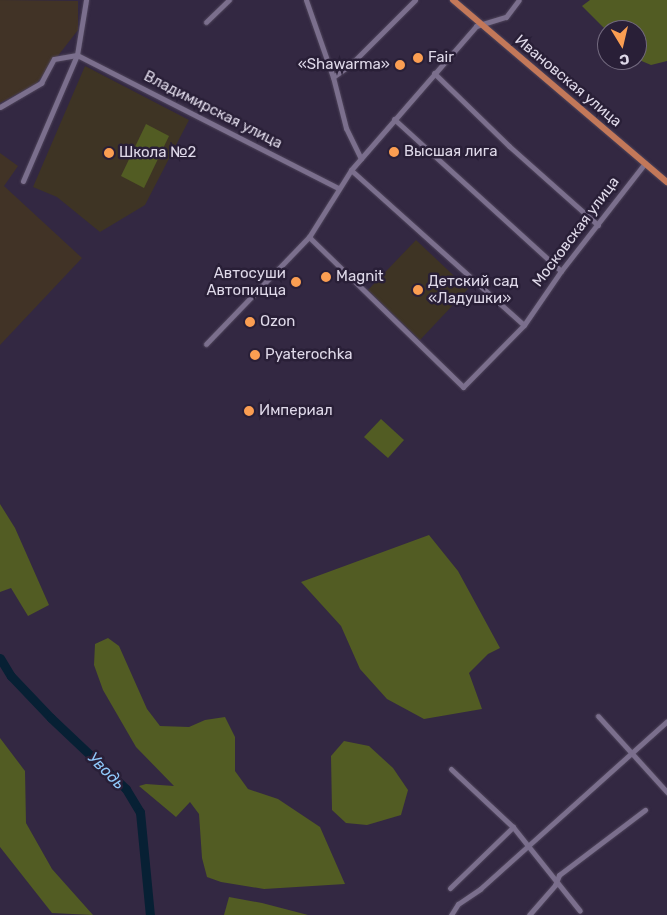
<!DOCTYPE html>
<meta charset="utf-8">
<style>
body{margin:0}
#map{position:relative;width:667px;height:915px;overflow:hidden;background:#332842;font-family:Rubik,sans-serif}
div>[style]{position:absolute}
.industrial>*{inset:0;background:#413326}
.education>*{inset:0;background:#3e3424}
.green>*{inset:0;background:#525c23}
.river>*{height:9px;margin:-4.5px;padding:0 4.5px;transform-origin:4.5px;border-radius:4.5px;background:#072034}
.roads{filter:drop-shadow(0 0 1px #4e445a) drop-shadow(0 0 1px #4e445a)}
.minor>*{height:5px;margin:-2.5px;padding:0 2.5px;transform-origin:2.5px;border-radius:2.5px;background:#7b6f8d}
.major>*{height:6px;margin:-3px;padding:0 3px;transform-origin:3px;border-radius:3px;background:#c37859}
.dots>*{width:14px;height:14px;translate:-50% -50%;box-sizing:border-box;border:2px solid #291f37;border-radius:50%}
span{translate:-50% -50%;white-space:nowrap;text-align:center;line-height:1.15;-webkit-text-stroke:5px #291f37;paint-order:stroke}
.poi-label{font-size:15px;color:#dfd9e9}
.left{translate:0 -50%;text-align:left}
.right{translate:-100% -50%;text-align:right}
.street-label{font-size:15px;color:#dfd9e9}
.water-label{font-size:16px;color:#8fc8fa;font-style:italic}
.north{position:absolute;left:597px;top:20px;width:50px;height:50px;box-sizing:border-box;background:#291f37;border:1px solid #72697e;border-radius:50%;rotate:171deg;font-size:14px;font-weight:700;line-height:20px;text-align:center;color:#dfd9e9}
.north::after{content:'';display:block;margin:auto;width:18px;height:22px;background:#fb9e52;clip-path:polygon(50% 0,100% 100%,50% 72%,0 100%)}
</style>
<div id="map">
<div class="industrial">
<i style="clip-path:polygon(0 0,78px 1px,78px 30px,36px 84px,0 103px)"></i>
<i style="clip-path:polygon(0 153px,18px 166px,4px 186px,82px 258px,0 345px)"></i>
</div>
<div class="education">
<i style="clip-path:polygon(85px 66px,189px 120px,145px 205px,100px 232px,57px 197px,33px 187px)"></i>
<i style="clip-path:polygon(416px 240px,468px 289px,420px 340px,368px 290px)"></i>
</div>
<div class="green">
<i style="clip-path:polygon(590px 0,667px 0,667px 61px,651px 65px,637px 59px,637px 30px,607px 31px,582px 6px)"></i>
<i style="clip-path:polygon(146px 124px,169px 136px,144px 188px,121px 176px)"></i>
<i style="clip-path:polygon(381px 419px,404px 440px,388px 458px,364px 437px)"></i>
<i style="clip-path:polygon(0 504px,15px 528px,49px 605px,28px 616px,11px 588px,0 592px)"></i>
<i style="clip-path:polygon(429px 535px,458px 571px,500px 648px,488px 654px,469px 673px,482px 709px,424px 719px,387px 699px,360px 669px,341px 626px,301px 582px)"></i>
<i style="clip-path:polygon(108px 638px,119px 646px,147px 709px,160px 726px,189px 727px,205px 720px,225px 717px,235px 737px,235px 771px,248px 789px,278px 799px,320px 827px,345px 884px,264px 889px,221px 882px,207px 877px,202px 858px,199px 814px,190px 802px,176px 817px,139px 786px,146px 784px,174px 786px,136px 747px,103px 690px,94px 665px,95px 644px)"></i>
<i style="clip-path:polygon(0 738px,25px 771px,26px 823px,52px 869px,93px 915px,52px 913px,0 847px)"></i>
<i style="clip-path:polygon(344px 741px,369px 746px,393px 768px,408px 790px,401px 815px,367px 825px,346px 823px,332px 810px,331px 756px)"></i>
<i style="clip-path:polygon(229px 897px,262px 903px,308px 915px,224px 915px)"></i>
</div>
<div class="river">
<i style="left:0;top:658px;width:21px;rotate:59deg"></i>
<i style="left:11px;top:676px;width:58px;rotate:46.4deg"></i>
<i style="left:51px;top:718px;width:103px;rotate:43.4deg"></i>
<i style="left:126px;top:789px;width:27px;rotate:59deg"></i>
<i style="left:140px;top:812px;width:103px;rotate:84.5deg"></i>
</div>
<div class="roads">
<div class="minor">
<i style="left:306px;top:0;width:82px;rotate:70.7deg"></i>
<i style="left:333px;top:77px;width:53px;rotate:75.7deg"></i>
<i style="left:346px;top:128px;width:34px;rotate:64deg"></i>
<i style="left:206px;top:22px;width:32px;rotate:-44deg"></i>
<i style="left:434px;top:73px;width:105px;rotate:44.2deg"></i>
<i style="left:509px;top:146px;width:119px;rotate:41.6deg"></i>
<i style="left:333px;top:77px;width:21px;rotate:-35deg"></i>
<i style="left:350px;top:65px;width:92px;rotate:-45deg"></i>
<i style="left:0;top:107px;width:48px;rotate:-30.3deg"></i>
<i style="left:41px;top:83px;width:27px;rotate:-62deg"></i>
<i style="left:54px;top:59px;width:23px;rotate:-10deg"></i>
<i style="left:77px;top:55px;width:293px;rotate:27deg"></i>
<i style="left:394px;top:119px;width:226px;rotate:42.3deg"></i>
<i style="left:351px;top:170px;width:232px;rotate:41.9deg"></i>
<i style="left:524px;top:325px;width:65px;rotate:-55.6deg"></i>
<i style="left:561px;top:271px;width:137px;rotate:-52.1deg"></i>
<i style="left:23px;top:181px;width:137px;rotate:-66.8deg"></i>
<i style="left:77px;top:55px;width:56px;rotate:-80.7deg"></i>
<i style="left:309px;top:237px;width:215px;rotate:44.2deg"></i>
<i style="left:463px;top:387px;width:87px;rotate:-45.5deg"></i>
<i style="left:206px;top:344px;width:149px;rotate:-46.1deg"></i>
<i style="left:309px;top:237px;width:79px;rotate:-57.9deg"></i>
<i style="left:351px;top:170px;width:191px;rotate:-49deg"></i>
<i style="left:476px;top:26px;width:31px;rotate:-17deg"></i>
<i style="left:506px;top:17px;width:21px;rotate:-53deg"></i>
<i style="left:598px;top:716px;width:103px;rotate:47.8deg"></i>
<i style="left:451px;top:769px;width:85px;rotate:43.1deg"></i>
<i style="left:513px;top:827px;width:107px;rotate:51.4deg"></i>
<i style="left:450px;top:888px;width:88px;rotate:-44.1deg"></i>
<i style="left:451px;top:915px;width:13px;rotate:-58deg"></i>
<i style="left:458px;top:904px;width:27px;rotate:-34deg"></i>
<i style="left:480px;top:889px;width:251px;rotate:-41.9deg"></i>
<i style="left:529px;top:915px;width:40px;rotate:-49deg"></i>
<i style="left:555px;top:885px;width:11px;rotate:-68deg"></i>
<i style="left:559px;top:875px;width:108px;rotate:-37.1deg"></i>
</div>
<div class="major">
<i style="left:453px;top:0;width:281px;rotate:40.4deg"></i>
</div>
</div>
<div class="dots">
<i style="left:418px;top:58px;background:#fb9e52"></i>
<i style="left:400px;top:65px;background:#fb9e52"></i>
<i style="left:394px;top:152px;background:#fb9e52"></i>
<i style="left:109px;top:153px;background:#fb9e52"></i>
<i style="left:326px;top:277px;background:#fb9e52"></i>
<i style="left:296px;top:282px;background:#fb9e52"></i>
<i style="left:418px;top:290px;background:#fb9e52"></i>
<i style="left:250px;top:322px;background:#fb9e52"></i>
<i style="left:255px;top:355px;background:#fb9e52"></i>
<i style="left:249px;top:411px;background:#fb9e52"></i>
</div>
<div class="poi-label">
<span class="left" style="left:428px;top:58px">Fair</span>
<span class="right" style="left:390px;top:65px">«Shawarma»</span>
<span class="left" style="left:404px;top:152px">Высшая лига</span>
<span class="left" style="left:119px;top:153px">Школа №2</span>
<span class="right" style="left:286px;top:282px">Автосуши<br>Автопицца</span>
<span class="left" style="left:336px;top:277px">Magnit</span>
<span class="left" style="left:428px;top:290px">Детский сад<br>«Ладушки»</span>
<span class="left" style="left:260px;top:322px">Ozon</span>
<span class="left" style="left:265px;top:355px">Pyaterochka</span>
<span class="left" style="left:259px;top:411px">Империал</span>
</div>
<div class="street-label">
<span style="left:568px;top:81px;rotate:40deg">Ивановская улица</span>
<span style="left:213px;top:110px;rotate:27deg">Владимирская улица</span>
<span style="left:576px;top:232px;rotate:-53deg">Московская улица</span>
</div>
<div class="water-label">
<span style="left:106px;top:771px;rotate:45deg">Уводь</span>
</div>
<div class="north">С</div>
</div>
